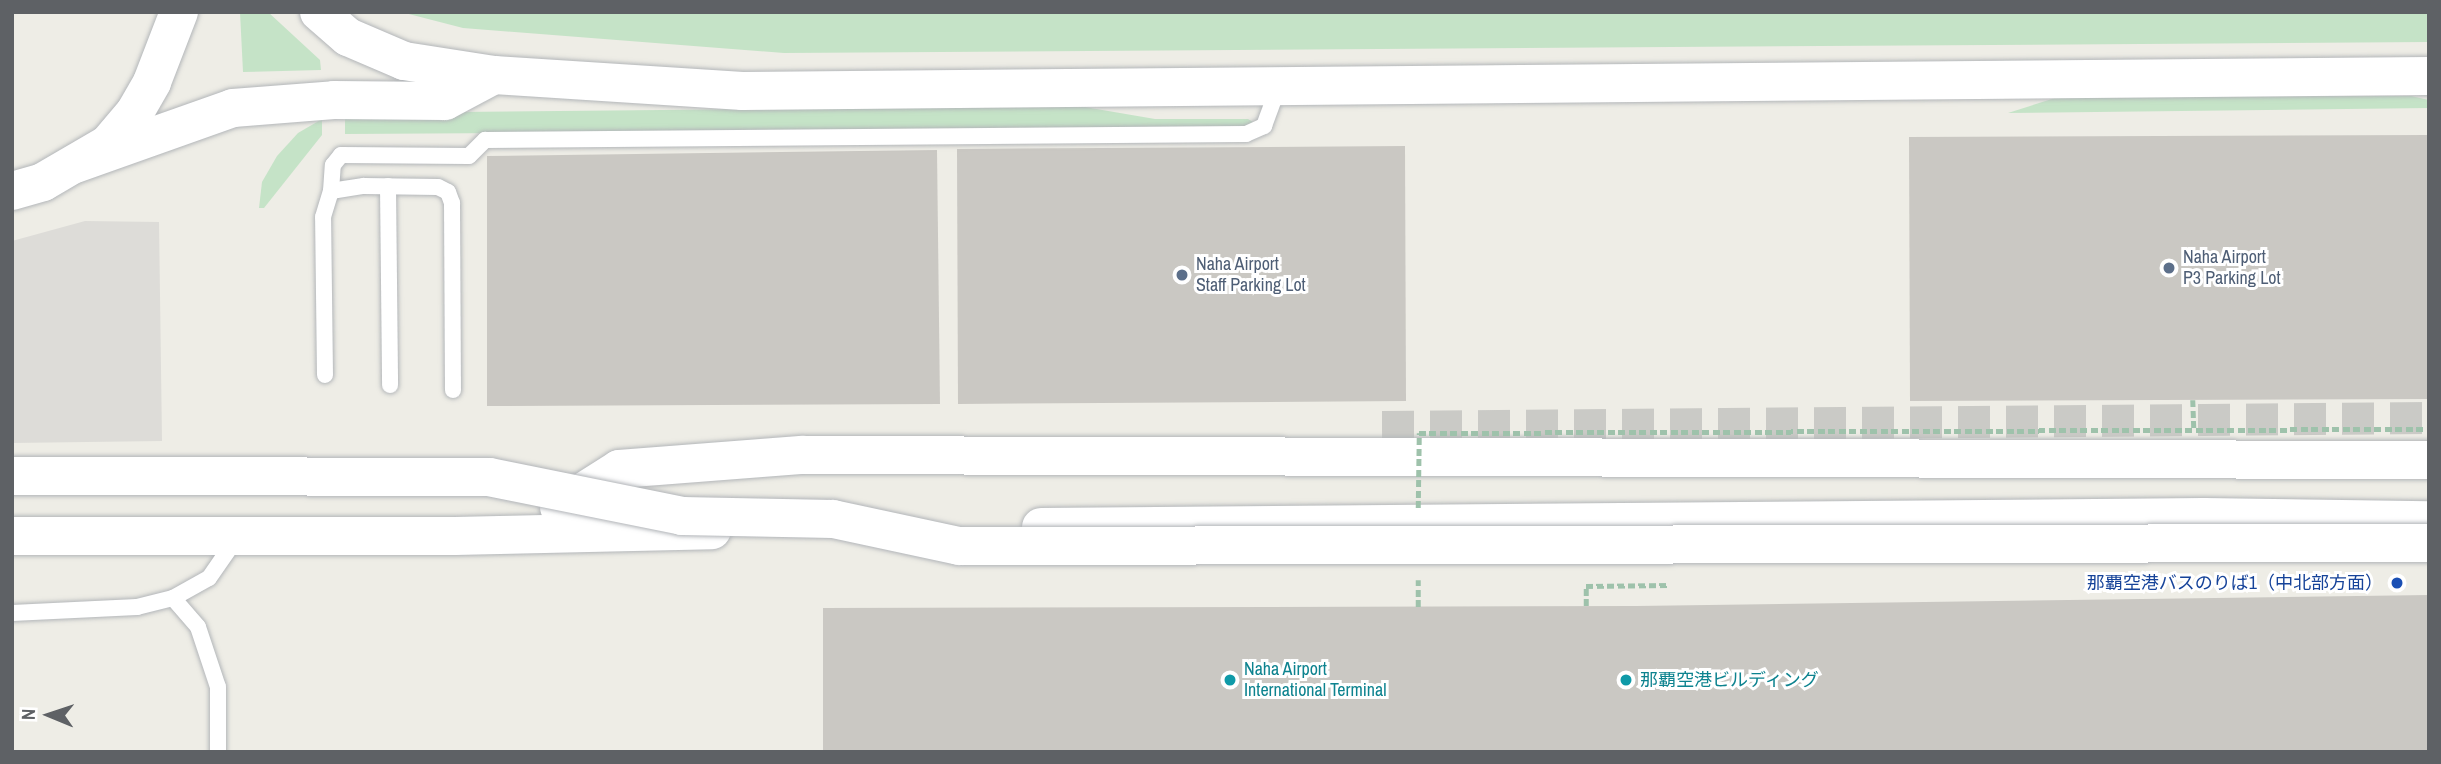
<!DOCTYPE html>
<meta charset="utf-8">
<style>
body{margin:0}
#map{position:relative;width:2441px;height:764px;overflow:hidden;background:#eeede6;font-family:"Archivo Narrow","Noto Sans JP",sans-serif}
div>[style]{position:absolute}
.industrial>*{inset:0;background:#dddcd8}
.green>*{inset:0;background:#c5e3c7}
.building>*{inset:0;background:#cac8c3}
.street-tunnel>*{height:32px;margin-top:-16px;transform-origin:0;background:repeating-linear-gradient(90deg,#cacac6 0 32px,transparent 0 48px)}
.path>*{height:4.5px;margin-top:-2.25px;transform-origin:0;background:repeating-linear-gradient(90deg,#9ec2ab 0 7px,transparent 0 10.5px)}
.roads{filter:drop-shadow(0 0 2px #b3b6b9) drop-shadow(0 0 2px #b3b6b9)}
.lane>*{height:16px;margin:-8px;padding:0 8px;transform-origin:8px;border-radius:8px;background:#fff}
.secondary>*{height:38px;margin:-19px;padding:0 19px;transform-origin:19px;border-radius:19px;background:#fff}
.path-bridge>*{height:4.5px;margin-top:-2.25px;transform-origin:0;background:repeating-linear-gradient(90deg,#9ec2ab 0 7px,transparent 0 10.5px)}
.bridges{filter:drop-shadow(0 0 2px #b2b5b9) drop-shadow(0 0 2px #b2b5b9)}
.secondary-bridge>*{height:38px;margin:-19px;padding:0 19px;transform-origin:19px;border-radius:19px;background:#fff}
.dots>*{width:19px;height:19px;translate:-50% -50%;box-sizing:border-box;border:4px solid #fff;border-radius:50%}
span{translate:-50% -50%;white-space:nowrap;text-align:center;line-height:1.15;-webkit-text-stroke:6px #fff;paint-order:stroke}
.service-label{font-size:18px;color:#4e5e75}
.left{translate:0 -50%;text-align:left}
.transit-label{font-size:18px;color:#164399}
.right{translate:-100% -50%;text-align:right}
.culture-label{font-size:18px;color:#0d838f}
.frame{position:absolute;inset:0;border:14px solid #5e6165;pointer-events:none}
.north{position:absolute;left:14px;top:680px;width:70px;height:70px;-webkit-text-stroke:5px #fff;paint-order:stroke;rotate:272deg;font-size:19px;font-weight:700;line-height:28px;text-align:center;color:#5e6165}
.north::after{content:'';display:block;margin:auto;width:24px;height:32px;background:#5e6165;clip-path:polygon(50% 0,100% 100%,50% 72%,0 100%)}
</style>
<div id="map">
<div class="industrial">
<i style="clip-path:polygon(85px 221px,159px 222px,162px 441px,12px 443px,12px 241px)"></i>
</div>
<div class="green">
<i style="clip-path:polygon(240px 12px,268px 12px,320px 60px,321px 70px,243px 72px)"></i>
<i style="clip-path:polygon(401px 12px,2429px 12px,2429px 42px,784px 53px,463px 28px)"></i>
<i style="clip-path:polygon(2411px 96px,2429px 100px,2429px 108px,2008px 113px,2058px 97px)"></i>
<i style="clip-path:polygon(1079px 106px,1155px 119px,1248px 119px,1263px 128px,345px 134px,345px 113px)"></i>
<i style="clip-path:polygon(322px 119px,322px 135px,264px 208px,259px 208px,262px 182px,277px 156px,298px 133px)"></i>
</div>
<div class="building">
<i style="clip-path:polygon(2429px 135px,2429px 399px,1910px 401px,1909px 137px)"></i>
<i style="clip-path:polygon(1405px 146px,1406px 401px,958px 404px,957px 149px)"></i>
<i style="clip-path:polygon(937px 150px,940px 404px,487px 406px,487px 156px)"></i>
<i style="clip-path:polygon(2429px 595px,2429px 752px,823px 752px,823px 608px,1636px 606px)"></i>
</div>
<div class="street-tunnel">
<i style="left:1382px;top:427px;width:1047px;rotate:-0.49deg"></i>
</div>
<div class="path">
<i style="left:1586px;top:606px;width:20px;rotate:-90deg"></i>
<i style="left:1586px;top:586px;width:84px;rotate:-0.7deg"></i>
</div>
<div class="roads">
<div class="lane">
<i style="left:388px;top:186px;width:199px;rotate:89.4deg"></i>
<i style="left:331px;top:191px;width:26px;rotate:-86deg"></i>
<i style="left:333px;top:165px;width:13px;rotate:-51deg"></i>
<i style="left:341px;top:155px;width:128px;rotate:0.4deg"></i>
<i style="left:469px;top:156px;width:23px;rotate:-45deg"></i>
<i style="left:485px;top:140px;width:761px;rotate:-0.45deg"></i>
<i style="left:1246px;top:134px;width:20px;rotate:-24deg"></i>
<i style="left:1264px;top:126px;width:40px;rotate:-69.8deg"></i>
<i style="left:325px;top:375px;width:158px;rotate:-90.7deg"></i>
<i style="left:323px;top:217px;width:27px;rotate:-73deg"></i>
<i style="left:331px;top:191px;width:33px;rotate:-9deg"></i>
<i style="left:364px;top:186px;width:74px;rotate:0.8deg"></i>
<i style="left:438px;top:187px;width:11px;rotate:27deg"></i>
<i style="left:448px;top:192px;width:12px;rotate:70deg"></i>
<i style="left:452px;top:203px;width:187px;rotate:89.7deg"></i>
<i style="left:173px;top:598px;width:38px;rotate:49deg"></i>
<i style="left:198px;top:627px;width:63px;rotate:71.6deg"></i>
<i style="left:218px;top:687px;width:65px;rotate:90deg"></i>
<i style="left:12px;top:613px;width:125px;rotate:-2.7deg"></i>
<i style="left:137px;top:607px;width:37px;rotate:-14deg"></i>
<i style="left:173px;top:598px;width:41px;rotate:-29.1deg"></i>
<i style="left:209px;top:578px;width:47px;rotate:-55.3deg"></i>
</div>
<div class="secondary">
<i style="left:319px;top:12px;width:38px;rotate:41deg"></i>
<i style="left:348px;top:37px;width:61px;rotate:23.2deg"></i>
<i style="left:404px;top:61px;width:91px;rotate:8.8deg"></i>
<i style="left:494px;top:75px;width:249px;rotate:3.7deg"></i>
<i style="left:742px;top:91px;width:1687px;rotate:-0.51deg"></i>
<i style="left:75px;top:164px;width:168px;rotate:-19.5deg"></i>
<i style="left:233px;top:108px;width:101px;rotate:-4.5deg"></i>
<i style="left:334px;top:100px;width:111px;rotate:0.5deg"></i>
<i style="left:445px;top:101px;width:55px;rotate:-28deg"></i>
<i style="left:12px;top:191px;width:32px;rotate:-16deg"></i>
<i style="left:43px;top:182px;width:75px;rotate:-30.3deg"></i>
<i style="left:108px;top:144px;width:42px;rotate:-49.8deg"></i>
<i style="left:135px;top:112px;width:34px;rotate:-60deg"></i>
<i style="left:152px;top:82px;width:75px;rotate:-68.9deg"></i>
<i style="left:559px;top:507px;width:71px;rotate:-32.3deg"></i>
<i style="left:619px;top:469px;width:185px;rotate:-4.4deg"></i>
<i style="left:803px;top:455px;width:1626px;rotate:0.18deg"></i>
<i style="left:1041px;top:527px;width:1163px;rotate:-0.49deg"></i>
<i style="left:2204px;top:517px;width:225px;rotate:0.8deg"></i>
<i style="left:12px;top:536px;width:443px"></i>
<i style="left:455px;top:536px;width:257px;rotate:-1.3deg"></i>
</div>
</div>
<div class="path-bridge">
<i style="left:2193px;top:400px;width:29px;rotate:88deg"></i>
<i style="left:1418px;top:508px;width:75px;rotate:-89.2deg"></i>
<i style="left:1419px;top:433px;width:1010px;rotate:-0.23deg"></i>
<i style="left:1418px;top:607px;width:27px;rotate:-90deg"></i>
</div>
<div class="bridges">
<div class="secondary-bridge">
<i style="left:12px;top:476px;width:477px;rotate:0.1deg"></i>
<i style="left:489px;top:477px;width:197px;rotate:11.4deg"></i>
<i style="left:682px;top:516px;width:151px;rotate:1.1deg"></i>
<i style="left:833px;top:519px;width:129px;rotate:12.1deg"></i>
<i style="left:959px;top:546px;width:1470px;rotate:-0.12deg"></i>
</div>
</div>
<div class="dots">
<i style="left:2169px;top:268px;background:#5c6f8a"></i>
<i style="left:1182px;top:275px;background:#5c6f8a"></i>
<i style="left:2397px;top:583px;background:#1a4fb4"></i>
<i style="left:1230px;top:680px;background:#0f9aa8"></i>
<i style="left:1626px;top:680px;background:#0f9aa8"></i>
</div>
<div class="service-label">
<span class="left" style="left:2183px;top:268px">Naha Airport<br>P3 Parking Lot</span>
<span class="left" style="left:1196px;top:275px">Naha Airport<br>Staff Parking Lot</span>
</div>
<div class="transit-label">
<span class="right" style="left:2383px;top:583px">那覇空港バスのりば1（中北部方面）</span>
</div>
<div class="culture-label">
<span class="left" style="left:1244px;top:680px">Naha Airport<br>International Terminal</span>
<span class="left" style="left:1640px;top:680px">那覇空港ビルディング</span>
</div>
<div class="frame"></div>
<div class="north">N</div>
</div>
